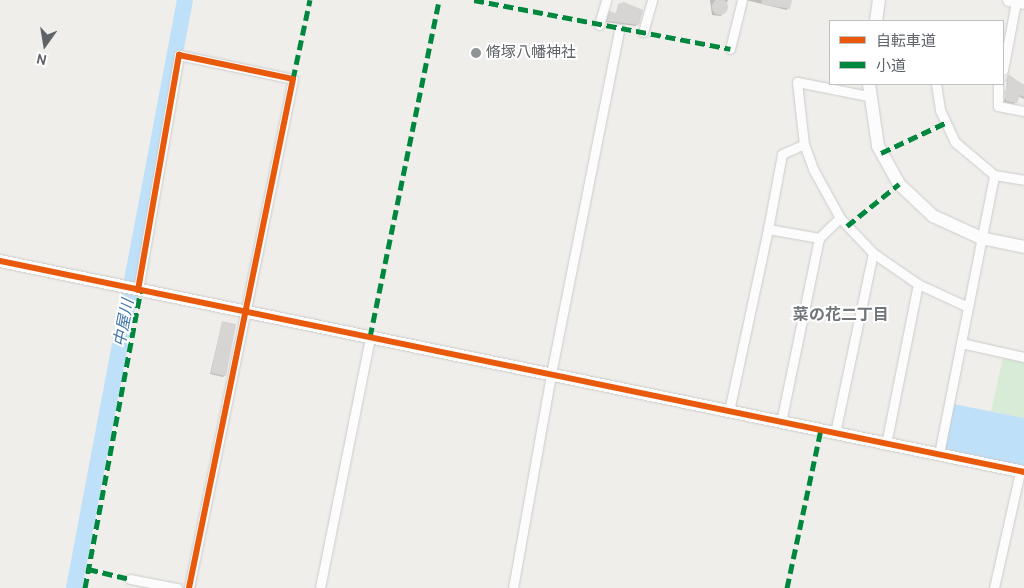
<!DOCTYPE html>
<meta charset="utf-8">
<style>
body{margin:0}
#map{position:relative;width:1024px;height:588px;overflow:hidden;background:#efeeea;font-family:Cabin,"Noto Sans JP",sans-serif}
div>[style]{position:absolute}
.green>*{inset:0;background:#d8ebd6}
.water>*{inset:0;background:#bfe0f9}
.shadow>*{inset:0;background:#0003}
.river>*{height:16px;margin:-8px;padding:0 8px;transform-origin:8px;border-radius:8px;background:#bfe0f9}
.building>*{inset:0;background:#d6d5d3}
.round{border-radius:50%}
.roads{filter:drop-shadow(0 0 1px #cbcccc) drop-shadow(0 0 1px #cbcccc)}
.street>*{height:9px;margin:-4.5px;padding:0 4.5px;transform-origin:4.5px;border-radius:4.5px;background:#fdfcfc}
.secondary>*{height:12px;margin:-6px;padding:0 6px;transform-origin:6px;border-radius:6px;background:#fdfcfc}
.quiet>*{height:5px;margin-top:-2.5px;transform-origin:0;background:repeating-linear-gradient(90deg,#00873e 0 10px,transparent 0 15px)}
.cycleway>*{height:6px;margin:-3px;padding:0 3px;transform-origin:3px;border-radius:3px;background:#e8590c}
.dots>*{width:14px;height:14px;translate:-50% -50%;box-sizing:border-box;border:2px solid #fff;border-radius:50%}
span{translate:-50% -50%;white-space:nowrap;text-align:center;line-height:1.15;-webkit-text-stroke:4px #fff;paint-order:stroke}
.poi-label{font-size:15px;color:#5f6368}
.left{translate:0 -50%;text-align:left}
.neighbourhood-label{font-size:16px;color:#70757a;font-weight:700}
.water-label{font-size:16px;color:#4174aa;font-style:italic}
.legend{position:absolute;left:829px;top:20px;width:175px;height:65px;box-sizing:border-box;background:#fff;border:1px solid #bfc1c3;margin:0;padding:6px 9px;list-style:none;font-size:15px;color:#5f6368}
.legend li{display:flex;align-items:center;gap:10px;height:25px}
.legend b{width:25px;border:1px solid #bfc1c3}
.north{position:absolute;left:20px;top:20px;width:50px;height:50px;-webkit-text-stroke:4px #fff;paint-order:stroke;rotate:193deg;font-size:14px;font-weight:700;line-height:20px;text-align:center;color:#5f6368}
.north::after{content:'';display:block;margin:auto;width:18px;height:22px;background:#5f6368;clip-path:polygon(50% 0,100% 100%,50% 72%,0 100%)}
</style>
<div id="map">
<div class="green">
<i style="clip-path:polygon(1003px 358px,1024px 363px,1024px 418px,991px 411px)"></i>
</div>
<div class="water">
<i style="clip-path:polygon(953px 404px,1024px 418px,1024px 466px,947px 450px,944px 446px)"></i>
</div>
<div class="shadow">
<i style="clip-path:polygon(710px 0,728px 0,721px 16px,712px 15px)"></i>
<i style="clip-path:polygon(746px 0,790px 0,787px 10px)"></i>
<i style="clip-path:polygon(619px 5px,637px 24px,636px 26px,606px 22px,608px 14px,616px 14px)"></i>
<i style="clip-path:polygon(1008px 76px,1024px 85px,1024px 99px,1018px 96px,1014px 104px,1004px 102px)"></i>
<i style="clip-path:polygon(222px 323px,225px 375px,223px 377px,210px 374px)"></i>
</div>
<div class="river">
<i style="left:74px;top:588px;width:598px;rotate:-79.31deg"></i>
</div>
<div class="building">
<i class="round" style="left:712px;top:-1px;width:16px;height:16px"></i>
<i style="clip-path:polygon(762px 0,792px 0,790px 9px,761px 4px)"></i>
<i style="clip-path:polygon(624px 2px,643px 10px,639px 25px,607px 21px,609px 11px,616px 13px,618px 4px)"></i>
<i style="clip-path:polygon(1008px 74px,1024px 85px,1024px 97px,1020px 95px,1017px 103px,1006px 101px,1004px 93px,1008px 83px,1005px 82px)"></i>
<i style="clip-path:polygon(222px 321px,236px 324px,226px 376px,211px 373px)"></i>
</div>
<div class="roads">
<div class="street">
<i style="left:599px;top:25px;width:26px;rotate:-74deg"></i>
<i style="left:643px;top:32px;width:33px;rotate:-74deg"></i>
<i style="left:730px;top:49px;width:50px;rotate:-76.2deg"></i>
<i style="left:1003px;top:70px;width:69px;rotate:-79.2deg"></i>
<i style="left:936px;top:84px;width:26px;rotate:81deg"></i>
<i style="left:940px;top:110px;width:35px;rotate:65deg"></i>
<i style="left:955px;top:142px;width:51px;rotate:40.2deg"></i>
<i style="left:998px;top:84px;width:22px;rotate:90deg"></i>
<i style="left:998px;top:106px;width:26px;rotate:11deg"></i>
<i style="left:868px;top:96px;width:72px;rotate:-168.8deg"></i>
<i style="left:797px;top:82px;width:62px;rotate:83.6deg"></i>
<i style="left:804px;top:144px;width:27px;rotate:70deg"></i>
<i style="left:813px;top:169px;width:56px;rotate:61.1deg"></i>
<i style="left:840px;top:218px;width:48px;rotate:46.7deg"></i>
<i style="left:873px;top:253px;width:55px;rotate:34.6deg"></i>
<i style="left:918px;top:284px;width:55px;rotate:24.7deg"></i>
<i style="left:768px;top:229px;width:76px;rotate:-79.4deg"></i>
<i style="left:782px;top:154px;width:24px;rotate:-24deg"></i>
<i style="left:138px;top:290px;width:239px;rotate:-80.1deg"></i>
<i style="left:179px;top:55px;width:116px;rotate:11.9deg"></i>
<i style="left:293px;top:79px;width:520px;rotate:101.55deg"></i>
<i style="left:961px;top:343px;width:65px;rotate:12.5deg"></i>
<i style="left:729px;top:411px;width:186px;rotate:-77.9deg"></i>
<i style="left:768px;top:229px;width:52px;rotate:10deg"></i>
<i style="left:781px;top:422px;width:188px;rotate:-78.3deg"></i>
<i style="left:819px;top:238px;width:29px;rotate:-44deg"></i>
<i style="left:835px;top:433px;width:184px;rotate:-78.1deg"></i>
<i style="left:886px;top:444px;width:163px;rotate:-78.7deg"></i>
<i style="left:939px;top:454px;width:284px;rotate:-78.8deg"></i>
<i style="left:994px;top:175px;width:30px;rotate:9deg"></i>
<i style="left:130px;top:579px;width:48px;rotate:10.8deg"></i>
<i style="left:320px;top:588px;width:256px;rotate:-78.7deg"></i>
<i style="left:513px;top:588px;width:217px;rotate:-79.9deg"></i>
<i style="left:551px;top:374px;width:352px;rotate:-78.8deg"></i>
<i style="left:994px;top:588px;width:119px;rotate:-77.4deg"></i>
</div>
<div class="secondary">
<i style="left:1009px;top:0;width:15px;rotate:11deg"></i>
<i style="left:876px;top:21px;width:21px;rotate:-82deg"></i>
<i style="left:869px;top:84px;width:63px;rotate:81.7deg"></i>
<i style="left:878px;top:146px;width:43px;rotate:61.1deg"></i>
<i style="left:899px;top:184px;width:47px;rotate:43.3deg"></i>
<i style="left:933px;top:216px;width:53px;rotate:24.6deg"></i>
<i style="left:981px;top:238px;width:44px;rotate:11.8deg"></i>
<i style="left:0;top:261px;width:1046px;rotate:11.64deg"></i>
</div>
</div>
<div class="quiet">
<i style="left:474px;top:0;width:261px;rotate:10.8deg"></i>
<i style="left:293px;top:79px;width:81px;rotate:-77.9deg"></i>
<i style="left:881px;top:153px;width:71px;rotate:-25.1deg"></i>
<i style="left:847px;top:226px;width:67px;rotate:-38.9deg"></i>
<i style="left:370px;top:337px;width:344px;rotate:-78.4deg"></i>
<i style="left:88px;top:569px;width:43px;rotate:13.4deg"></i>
<i style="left:85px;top:588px;width:303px;rotate:-79.4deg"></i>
<i style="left:787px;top:588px;width:162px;rotate:-77.9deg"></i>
</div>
<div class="cycleway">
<i style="left:0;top:261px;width:1046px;rotate:11.64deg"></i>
<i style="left:138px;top:290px;width:239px;rotate:-80.1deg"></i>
<i style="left:179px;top:55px;width:116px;rotate:11.9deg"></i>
<i style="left:293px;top:79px;width:520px;rotate:101.55deg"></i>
</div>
<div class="dots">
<i style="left:476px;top:53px;background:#919496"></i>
</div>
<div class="poi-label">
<span class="left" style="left:486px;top:53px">脩塚八幡神社</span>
</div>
<div class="neighbourhood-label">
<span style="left:841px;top:315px">菜の花二丁目</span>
</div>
<div class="water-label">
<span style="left:124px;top:323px;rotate:-79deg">中屋川</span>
</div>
<ul class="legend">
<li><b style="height:6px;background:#e8590c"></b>自転車道</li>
<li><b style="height:6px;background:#00873e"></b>小道</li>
</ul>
<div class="north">N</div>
</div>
